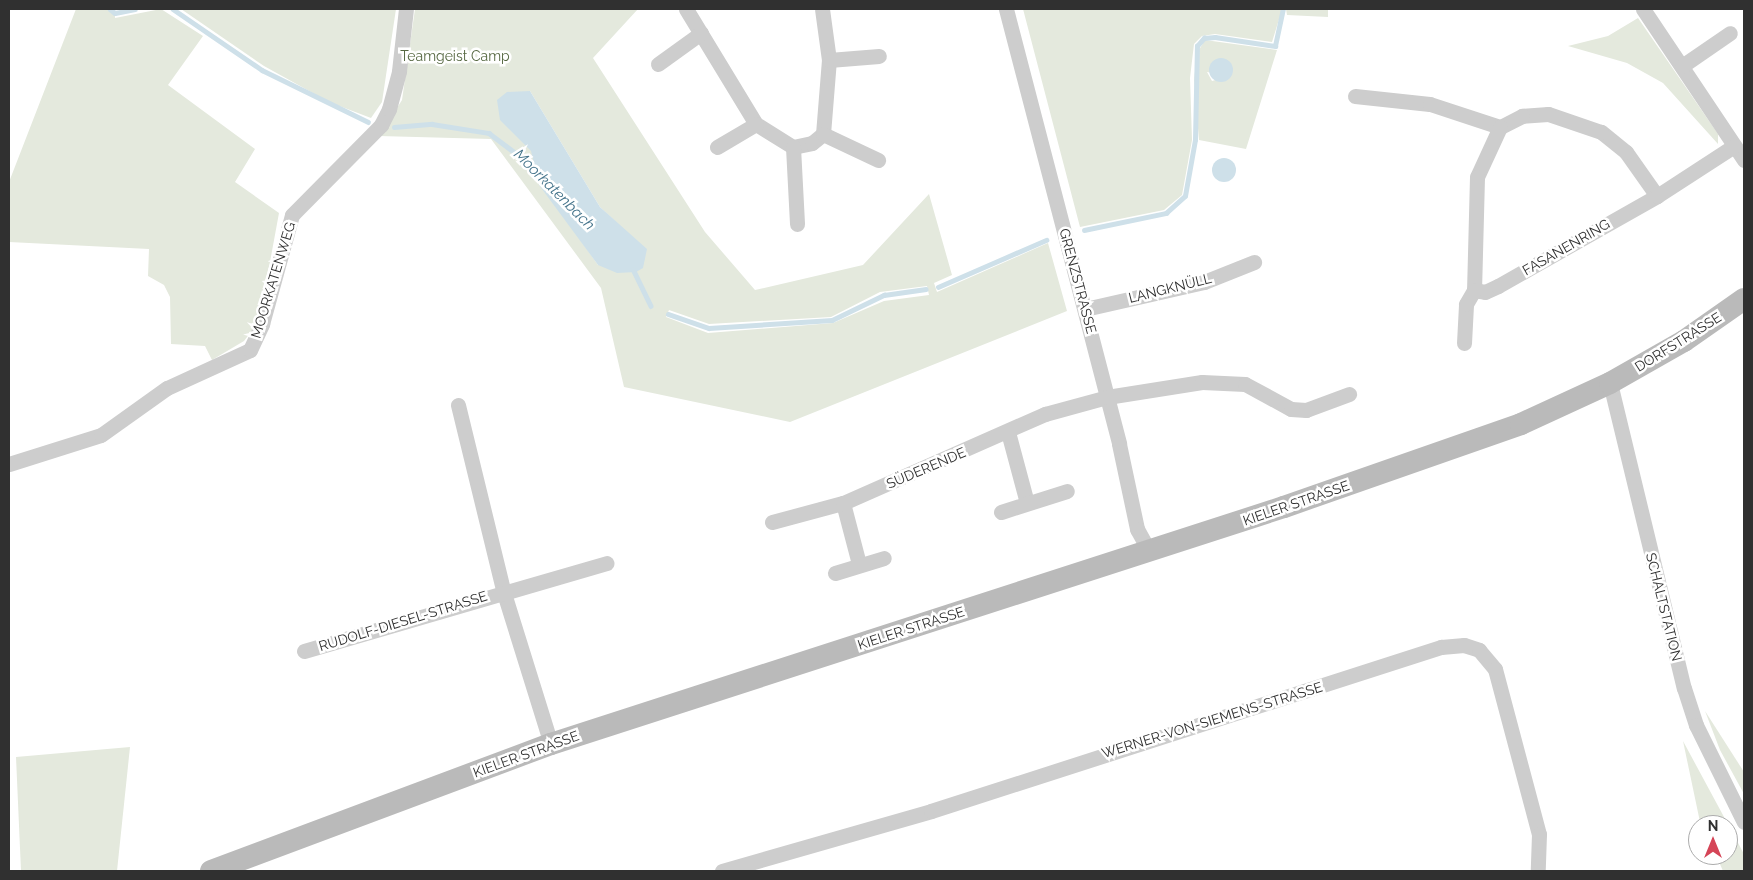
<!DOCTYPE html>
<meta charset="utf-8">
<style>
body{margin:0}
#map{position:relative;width:1753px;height:880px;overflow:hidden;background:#fff;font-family:Raleway,sans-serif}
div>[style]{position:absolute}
.green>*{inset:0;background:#e4e9dd}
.water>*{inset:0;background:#cee0e9}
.round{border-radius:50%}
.stream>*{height:4.5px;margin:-2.25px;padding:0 2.25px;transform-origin:2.25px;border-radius:2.25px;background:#cee0e9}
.street>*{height:15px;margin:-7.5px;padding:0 7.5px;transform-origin:7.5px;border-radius:7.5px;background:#cdcdcd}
.secondary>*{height:22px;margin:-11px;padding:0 11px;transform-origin:11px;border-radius:11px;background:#bababa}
span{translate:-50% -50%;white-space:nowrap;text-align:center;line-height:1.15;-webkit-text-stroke:5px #fff;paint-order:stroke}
.park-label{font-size:14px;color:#566842}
.street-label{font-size:14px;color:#303030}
.water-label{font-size:15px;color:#45748b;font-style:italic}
.frame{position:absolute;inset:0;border:10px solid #303030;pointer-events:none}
.north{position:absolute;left:1688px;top:815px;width:50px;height:50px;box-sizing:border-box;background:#fff;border:1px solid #acacac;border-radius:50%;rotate:0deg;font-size:14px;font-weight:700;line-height:20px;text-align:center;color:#303030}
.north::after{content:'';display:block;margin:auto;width:18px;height:22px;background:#d54557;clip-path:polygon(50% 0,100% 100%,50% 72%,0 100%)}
</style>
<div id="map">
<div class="green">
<i style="clip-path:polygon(76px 9px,115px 9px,115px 18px,161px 9px,203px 36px,168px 85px,255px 149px,235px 182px,279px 213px,270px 262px,254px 328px,244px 341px,212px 360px,205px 346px,171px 344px,170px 297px,164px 285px,148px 276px,149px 249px,9px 242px,9px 182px)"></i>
<i style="clip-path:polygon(181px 9px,396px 9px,382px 102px,371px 118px,329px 102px,264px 66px)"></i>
<i style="clip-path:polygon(evenodd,415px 9px,638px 9px,593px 58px,705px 232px,755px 290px,863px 265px,929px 194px,952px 275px,934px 283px,937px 292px,1048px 243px,1067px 311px,790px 422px,624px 387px,601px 288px,491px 139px,379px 136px,402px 100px,415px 9px,530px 91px,600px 207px,615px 221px,598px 265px,535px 175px,530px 91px,415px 9px,927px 286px,929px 295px,884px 301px,833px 323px,708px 333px,666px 317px,669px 310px,709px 324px,831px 317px,880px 292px,927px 286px)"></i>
<i style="clip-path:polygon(1023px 9px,1281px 9px,1281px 13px,1272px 42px,1215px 34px,1202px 36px,1194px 44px,1190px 78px,1192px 140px,1182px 195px,1164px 210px,1080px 227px)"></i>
<i style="clip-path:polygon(1286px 9px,1328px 9px,1328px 17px,1287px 15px)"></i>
<i style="clip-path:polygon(1638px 18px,1718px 134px,1718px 144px,1663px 83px,1627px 63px,1568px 46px,1608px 36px)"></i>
<i style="clip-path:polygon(evenodd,1205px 40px,1277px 50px,1246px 149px,1199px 140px,1194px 80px,1197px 53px,1205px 40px,1207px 72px,1229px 76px,1212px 81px,1207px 72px)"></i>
<i style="clip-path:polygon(1705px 711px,1744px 772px,1744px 794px,1720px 750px)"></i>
<i style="clip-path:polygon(1683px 741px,1744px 854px,1744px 871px,1723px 871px,1716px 855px,1728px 855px,1728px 825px,1700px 822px)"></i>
<i style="clip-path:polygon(130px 747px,117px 871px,21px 871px,16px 757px)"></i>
</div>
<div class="water">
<i class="round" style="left:1209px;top:58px;width:24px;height:24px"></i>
<i style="clip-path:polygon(530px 91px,600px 207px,647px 249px,643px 268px,636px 272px,617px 273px,598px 265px,539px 185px,531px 151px,500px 120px,497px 100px,507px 92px)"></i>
<i class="round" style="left:1212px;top:158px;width:24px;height:24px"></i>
</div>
<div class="stream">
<i style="left:110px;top:9px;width:6px;rotate:39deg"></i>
<i style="left:115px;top:13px;width:20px;rotate:-11deg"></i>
<i style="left:173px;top:9px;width:108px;rotate:34.4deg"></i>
<i style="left:262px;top:70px;width:118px;rotate:26.1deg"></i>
<i style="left:394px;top:127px;width:38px;rotate:-5deg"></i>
<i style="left:432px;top:124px;width:58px;rotate:9deg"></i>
<i style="left:489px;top:133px;width:61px;rotate:37.1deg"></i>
<i style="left:1084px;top:230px;width:84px;rotate:-11.7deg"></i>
<i style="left:1166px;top:213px;width:25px;rotate:-42deg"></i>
<i style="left:1185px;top:196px;width:57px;rotate:-79.9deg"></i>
<i style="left:1195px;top:140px;width:94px;rotate:-88.8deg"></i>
<i style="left:1197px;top:46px;width:11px;rotate:-49deg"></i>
<i style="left:1204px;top:38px;width:11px;rotate:-5deg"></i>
<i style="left:1215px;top:37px;width:61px;rotate:8.5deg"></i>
<i style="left:1275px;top:46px;width:38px;rotate:-78deg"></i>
<i style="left:633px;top:269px;width:41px;rotate:64.1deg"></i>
<i style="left:938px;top:287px;width:118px;rotate:-23.5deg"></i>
<i style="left:668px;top:314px;width:43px;rotate:18.9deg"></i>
<i style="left:709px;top:328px;width:123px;rotate:-3.7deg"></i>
<i style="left:832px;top:320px;width:58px;rotate:-25.7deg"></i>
<i style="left:884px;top:295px;width:42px;rotate:-8.1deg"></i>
</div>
<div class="street">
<i style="left:686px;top:9px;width:135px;rotate:58.7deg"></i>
<i style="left:756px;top:124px;width:44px;rotate:31.9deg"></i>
<i style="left:793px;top:147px;width:19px;rotate:-12deg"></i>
<i style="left:812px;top:143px;width:14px;rotate:-39deg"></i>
<i style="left:823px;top:134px;width:74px;rotate:-85.4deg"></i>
<i style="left:829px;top:60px;width:51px;rotate:-97.8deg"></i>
<i style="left:1006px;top:9px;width:449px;rotate:75.4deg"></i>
<i style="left:1119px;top:444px;width:87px;rotate:78deg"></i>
<i style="left:1137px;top:529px;width:25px;rotate:61deg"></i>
<i style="left:1643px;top:9px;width:182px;rotate:56.2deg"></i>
<i style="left:829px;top:60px;width:50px;rotate:-4.6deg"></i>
<i style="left:658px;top:64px;width:53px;rotate:-35.8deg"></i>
<i style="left:1682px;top:66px;width:58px;rotate:-34.5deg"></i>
<i style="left:1355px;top:96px;width:75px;rotate:6.1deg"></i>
<i style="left:1430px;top:104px;width:74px;rotate:18.2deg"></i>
<i style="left:823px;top:134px;width:61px;rotate:25.3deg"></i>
<i style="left:717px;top:147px;width:45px;rotate:-30.5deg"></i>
<i style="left:793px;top:147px;width:77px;rotate:87deg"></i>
<i style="left:1657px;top:196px;width:54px;rotate:-125.2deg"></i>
<i style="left:1626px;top:152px;width:32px;rotate:-141deg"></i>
<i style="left:1601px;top:132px;width:56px;rotate:-161.2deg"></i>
<i style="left:1548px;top:114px;width:26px;rotate:176deg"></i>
<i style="left:1522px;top:116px;width:25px;rotate:153deg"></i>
<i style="left:1500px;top:127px;width:55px;rotate:114.7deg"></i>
<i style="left:1477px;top:177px;width:113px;rotate:91.5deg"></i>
<i style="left:1474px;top:290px;width:11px;rotate:10deg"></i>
<i style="left:1485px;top:292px;width:14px;rotate:-25deg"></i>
<i style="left:1498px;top:286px;width:183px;rotate:-29.5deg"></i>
<i style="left:1657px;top:196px;width:92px;rotate:-33deg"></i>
<i style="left:1085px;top:309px;width:122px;rotate:-12.8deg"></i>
<i style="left:1204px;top:282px;width:54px;rotate:-21.8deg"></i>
<i style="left:1464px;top:343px;width:39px;rotate:-87deg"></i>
<i style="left:1466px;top:304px;width:16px;rotate:-60deg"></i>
<i style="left:1610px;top:383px;width:314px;rotate:76.4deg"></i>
<i style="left:1684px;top:688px;width:39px;rotate:72deg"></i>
<i style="left:1696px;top:725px;width:108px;rotate:63.7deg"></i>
<i style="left:458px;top:405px;width:190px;rotate:76.3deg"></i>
<i style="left:503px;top:590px;width:161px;rotate:72.7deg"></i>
<i style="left:1008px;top:432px;width:73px;rotate:75deg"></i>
<i style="left:9px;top:464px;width:96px;rotate:-17.5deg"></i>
<i style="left:101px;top:435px;width:81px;rotate:-35.5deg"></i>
<i style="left:167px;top:388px;width:91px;rotate:-24.6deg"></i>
<i style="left:250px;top:350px;width:29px;rotate:-65deg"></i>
<i style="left:262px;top:324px;width:113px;rotate:-74.6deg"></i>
<i style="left:292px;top:215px;width:127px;rotate:-45.3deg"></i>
<i style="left:381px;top:125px;width:18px;rotate:-63deg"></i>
<i style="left:389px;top:109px;width:39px;rotate:-75deg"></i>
<i style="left:399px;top:71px;width:62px;rotate:-83.6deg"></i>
<i style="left:843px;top:503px;width:63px;rotate:75.3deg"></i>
<i style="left:1001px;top:512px;width:69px;rotate:-17.7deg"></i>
<i style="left:772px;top:522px;width:73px;rotate:-15deg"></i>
<i style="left:843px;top:503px;width:221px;rotate:-23.8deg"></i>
<i style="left:1045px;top:414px;width:64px;rotate:-15.3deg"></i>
<i style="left:1107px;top:397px;width:96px;rotate:-9deg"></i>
<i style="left:1202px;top:382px;width:43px;rotate:2.7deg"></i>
<i style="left:1245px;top:384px;width:52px;rotate:28.5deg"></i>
<i style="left:1291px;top:409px;width:15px;rotate:4deg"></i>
<i style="left:1306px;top:410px;width:46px;rotate:-20.4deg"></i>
<i style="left:835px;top:573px;width:51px;rotate:-17deg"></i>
<i style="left:304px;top:651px;width:315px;rotate:-16.2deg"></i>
<i style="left:722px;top:871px;width:217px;rotate:-16deg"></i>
<i style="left:931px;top:811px;width:536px;rotate:-17.83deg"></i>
<i style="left:1441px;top:647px;width:23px;rotate:-5deg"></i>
<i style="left:1464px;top:645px;width:16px;rotate:18deg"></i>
<i style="left:1479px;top:650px;width:25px;rotate:50deg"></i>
<i style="left:1495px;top:669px;width:171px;rotate:75.1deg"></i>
<i style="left:1539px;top:834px;width:37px;rotate:92deg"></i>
</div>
<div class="secondary">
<i style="left:211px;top:871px;width:363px;rotate:-20.5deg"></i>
<i style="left:551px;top:744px;width:770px;rotate:-17.92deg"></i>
<i style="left:1284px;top:507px;width:251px;rotate:-19.3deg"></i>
<i style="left:1521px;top:424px;width:98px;rotate:-24.7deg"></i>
<i style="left:1610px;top:383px;width:85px;rotate:-29.6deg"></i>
<i style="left:1684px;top:341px;width:73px;rotate:-35deg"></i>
</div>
<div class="park-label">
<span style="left:455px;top:56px">Teamgeist Camp</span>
</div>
<div class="street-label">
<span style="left:1566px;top:247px;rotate:-30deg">FASANENRING</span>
<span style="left:273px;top:280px;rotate:-73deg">MOORKATENWEG</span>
<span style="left:1078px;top:281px;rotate:75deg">GRENZSTRASSE</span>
<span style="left:1170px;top:288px;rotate:-14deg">LANGKNÜLL</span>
<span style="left:1678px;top:342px;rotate:-32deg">DORFSTRASSE</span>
<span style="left:926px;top:468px;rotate:-23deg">SÜDERENDE</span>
<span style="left:1296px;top:503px;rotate:-19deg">KIELER STRASSE</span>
<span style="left:1664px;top:607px;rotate:76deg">SCHALTSTATION</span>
<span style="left:403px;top:621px;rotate:-17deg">RUDOLF-DIESEL-STRASSE</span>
<span style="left:911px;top:628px;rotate:-18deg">KIELER STRASSE</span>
<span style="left:1212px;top:720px;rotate:-17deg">WERNER-VON-SIEMENS-STRASSE</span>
<span style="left:526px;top:754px;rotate:-20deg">KIELER STRASSE</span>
</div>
<div class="water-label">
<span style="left:554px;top:190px;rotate:45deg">Moorkatenbach</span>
</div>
<div class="frame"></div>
<div class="north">N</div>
</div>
